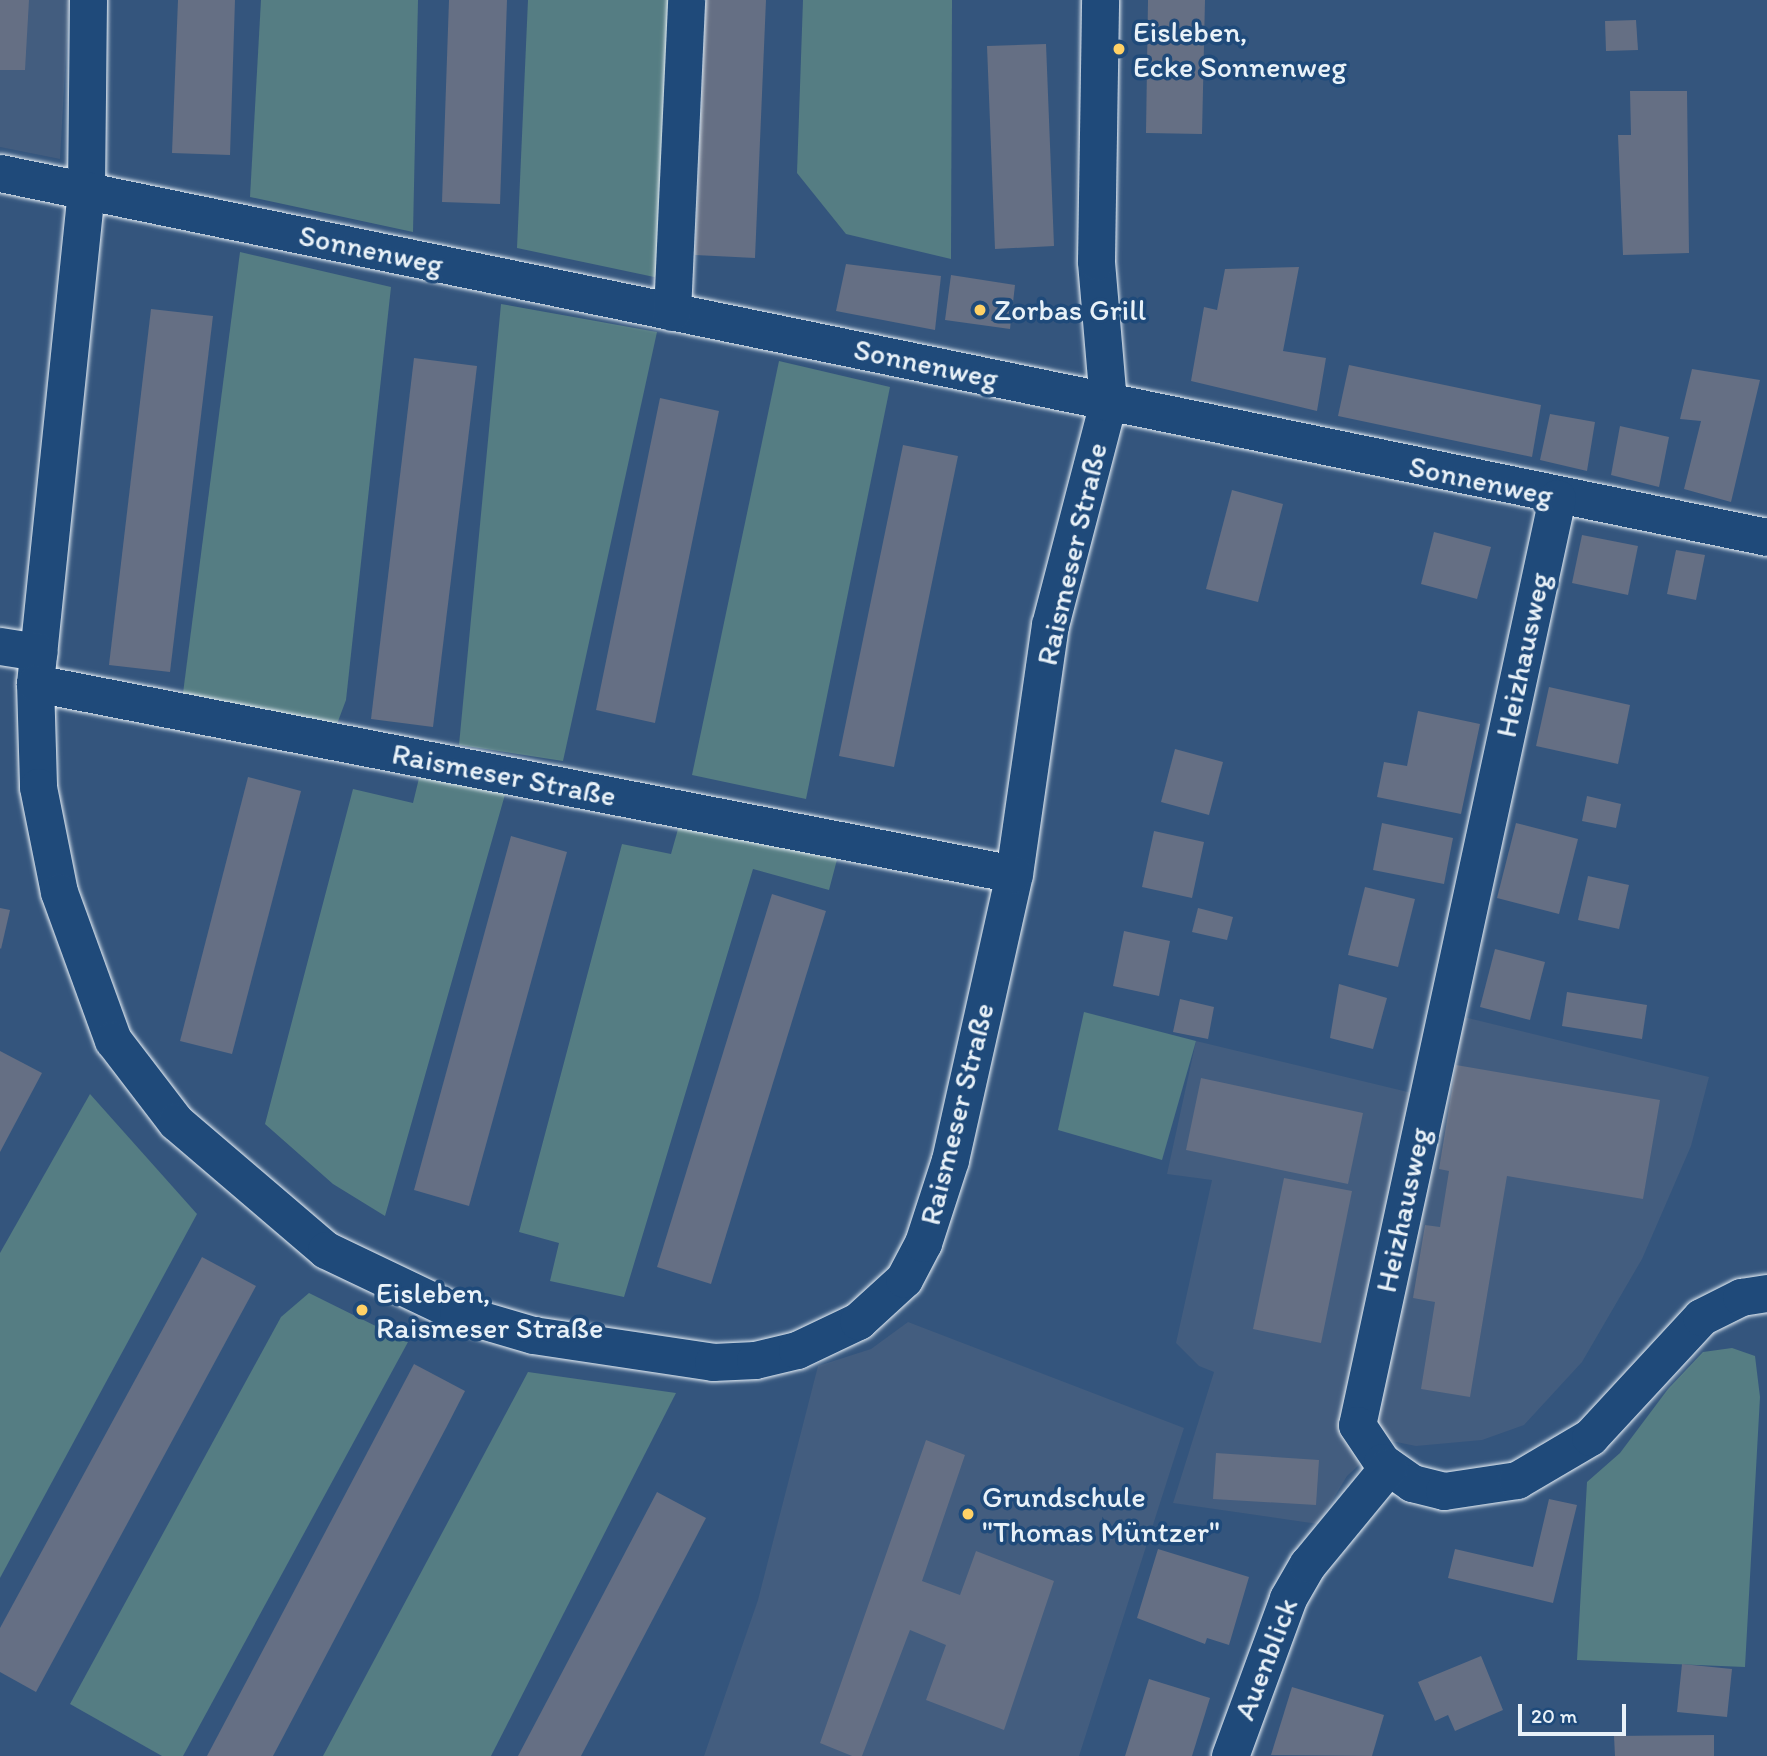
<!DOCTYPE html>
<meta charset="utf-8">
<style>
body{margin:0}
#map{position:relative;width:1767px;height:1756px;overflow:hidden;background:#34557d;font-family:Itim,sans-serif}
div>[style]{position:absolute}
.built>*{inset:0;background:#435d7f}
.green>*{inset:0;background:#557d83}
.building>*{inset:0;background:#656f84}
.roads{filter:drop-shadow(0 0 2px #e8f1f8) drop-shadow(0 0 2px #e8f1f8)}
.street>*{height:37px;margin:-18.5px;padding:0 18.5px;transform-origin:18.5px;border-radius:18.5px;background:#1f4a7a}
.dots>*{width:19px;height:19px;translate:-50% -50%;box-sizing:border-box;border:4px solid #1f4a7a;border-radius:50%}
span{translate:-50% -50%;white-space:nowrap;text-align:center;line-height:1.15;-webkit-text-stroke:7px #1f4a7a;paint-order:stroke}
.poi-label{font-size:30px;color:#e8f1f8}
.left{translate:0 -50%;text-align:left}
.street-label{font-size:30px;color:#e8f1f8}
.scale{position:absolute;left:1518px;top:1704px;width:108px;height:32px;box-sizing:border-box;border:4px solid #e8f1f8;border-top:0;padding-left:9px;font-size:21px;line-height:24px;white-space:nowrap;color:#e8f1f8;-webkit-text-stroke:5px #1f4a7a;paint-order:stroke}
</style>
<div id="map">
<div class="built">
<i style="clip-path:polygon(0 0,69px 0,60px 159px,0 147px)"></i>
<i style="clip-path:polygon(1464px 1017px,1709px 1077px,1691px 1146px,1642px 1259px,1582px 1362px,1524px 1425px,1482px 1440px,1416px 1446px,1386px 1440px,1347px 1476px,1318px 1524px,1173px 1503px,1214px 1372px,1199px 1366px,1176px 1343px,1212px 1180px,1167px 1174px,1196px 1041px,1441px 1100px)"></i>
<i style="clip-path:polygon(908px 1322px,1184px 1428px,1079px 1756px,704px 1756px,758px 1600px,818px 1366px,871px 1349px)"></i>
</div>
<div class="green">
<i style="clip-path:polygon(261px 0,418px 0,413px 232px,250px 197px)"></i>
<i style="clip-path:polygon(528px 0,675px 0,659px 278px,517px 248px)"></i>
<i style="clip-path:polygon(803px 0,952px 0,951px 259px,846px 234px,797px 173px)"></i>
<i style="clip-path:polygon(240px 252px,391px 287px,346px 700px,334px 732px,182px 701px)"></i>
<i style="clip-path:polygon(501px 304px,657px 332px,563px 761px,459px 745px)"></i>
<i style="clip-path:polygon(779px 361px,890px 387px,806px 799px,692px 775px)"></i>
<i style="clip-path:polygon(420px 774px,506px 791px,385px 1216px,333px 1184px,265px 1124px,353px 789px,413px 803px)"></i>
<i style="clip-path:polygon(680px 822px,839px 852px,829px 890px,753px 869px,624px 1297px,550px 1281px,559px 1243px,519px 1232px,622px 844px,671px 854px)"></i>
<i style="clip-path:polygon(1084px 1012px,1196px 1041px,1162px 1160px,1058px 1130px)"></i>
<i style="clip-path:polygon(90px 1094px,197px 1214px,0 1578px,0 1253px)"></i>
<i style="clip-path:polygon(309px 1293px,408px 1342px,183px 1756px,162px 1756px,70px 1704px,281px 1317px)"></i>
<i style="clip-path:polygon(1732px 1348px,1755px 1356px,1760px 1397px,1745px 1667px,1577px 1660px,1587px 1482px,1620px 1453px,1668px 1389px,1703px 1352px)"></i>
<i style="clip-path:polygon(528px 1372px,676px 1393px,491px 1756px,323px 1756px)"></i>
</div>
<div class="building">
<i style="clip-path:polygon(0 0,29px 0,25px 70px,0 70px)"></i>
<i style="clip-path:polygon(178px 0,235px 0,230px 155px,172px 153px)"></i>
<i style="clip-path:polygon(449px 0,507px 0,500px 204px,442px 202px)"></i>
<i style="clip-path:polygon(706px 0,766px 0,755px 258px,695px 255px)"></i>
<i style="clip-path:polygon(1148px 0,1205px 0,1202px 134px,1146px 133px)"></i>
<i style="clip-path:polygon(1636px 20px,1638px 50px,1606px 51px,1605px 21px)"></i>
<i style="clip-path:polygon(1046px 44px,1054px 246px,995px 249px,987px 46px)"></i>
<i style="clip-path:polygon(1630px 91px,1687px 91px,1689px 253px,1623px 255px,1618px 135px,1631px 135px)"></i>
<i style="clip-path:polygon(846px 264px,941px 276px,935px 330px,836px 311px)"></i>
<i style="clip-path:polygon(1299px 267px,1283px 351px,1326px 358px,1317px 411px,1191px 381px,1204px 307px,1217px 310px,1225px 269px)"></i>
<i style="clip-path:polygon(951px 275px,1015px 285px,1010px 329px,945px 320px)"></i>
<i style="clip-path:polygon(151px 309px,213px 316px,170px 672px,109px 665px)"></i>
<i style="clip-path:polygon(414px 358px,477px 366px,433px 727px,371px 719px)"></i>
<i style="clip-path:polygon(1349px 365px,1541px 405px,1532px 457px,1338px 416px)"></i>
<i style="clip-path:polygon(1692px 369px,1760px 380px,1731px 502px,1684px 489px,1701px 421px,1680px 419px)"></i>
<i style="clip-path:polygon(660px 398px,719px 411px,655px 723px,596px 710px)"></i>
<i style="clip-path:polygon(1550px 414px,1595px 422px,1587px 471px,1540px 460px)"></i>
<i style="clip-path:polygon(1620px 426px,1669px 437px,1659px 487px,1611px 475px)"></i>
<i style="clip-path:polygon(903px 445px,958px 456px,894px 767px,839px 756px)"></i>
<i style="clip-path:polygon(1232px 490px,1283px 504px,1258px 602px,1206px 589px)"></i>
<i style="clip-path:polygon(1434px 532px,1491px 547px,1477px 599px,1421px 584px)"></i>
<i style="clip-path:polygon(1582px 535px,1638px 546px,1628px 595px,1572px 583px)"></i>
<i style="clip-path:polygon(1676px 550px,1705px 555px,1696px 600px,1667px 594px)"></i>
<i style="clip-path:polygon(1549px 687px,1630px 705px,1618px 764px,1536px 746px)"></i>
<i style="clip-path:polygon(1418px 711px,1480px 724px,1461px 814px,1377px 797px,1384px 762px,1407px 766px)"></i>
<i style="clip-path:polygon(1175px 749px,1223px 762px,1209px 815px,1161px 802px)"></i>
<i style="clip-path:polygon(248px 777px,301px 791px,232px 1054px,180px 1041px)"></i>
<i style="clip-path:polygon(1587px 796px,1621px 804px,1616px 828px,1582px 821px)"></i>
<i style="clip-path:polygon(1382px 823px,1453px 838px,1444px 884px,1373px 870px)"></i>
<i style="clip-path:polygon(1516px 823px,1578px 839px,1559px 914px,1497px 898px)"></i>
<i style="clip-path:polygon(1154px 831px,1204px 842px,1192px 898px,1142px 887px)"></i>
<i style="clip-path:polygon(511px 836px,567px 852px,469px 1206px,414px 1190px)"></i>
<i style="clip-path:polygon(1588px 876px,1629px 885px,1619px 929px,1578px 920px)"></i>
<i style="clip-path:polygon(1365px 887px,1415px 899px,1398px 967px,1348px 955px)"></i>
<i style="clip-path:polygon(772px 894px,826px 911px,711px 1284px,657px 1267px)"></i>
<i style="clip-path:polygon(0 908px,10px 910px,1px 949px,0 948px)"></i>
<i style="clip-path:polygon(1198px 908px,1233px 917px,1227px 940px,1192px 932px)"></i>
<i style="clip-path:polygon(1124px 931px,1170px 941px,1159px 996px,1113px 986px)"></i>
<i style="clip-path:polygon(1495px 949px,1545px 962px,1530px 1020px,1480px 1007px)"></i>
<i style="clip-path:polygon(1339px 984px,1387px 998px,1373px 1049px,1330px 1038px)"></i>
<i style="clip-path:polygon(1567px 992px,1647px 1005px,1642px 1039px,1562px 1026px)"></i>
<i style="clip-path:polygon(1180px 999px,1214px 1007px,1208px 1039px,1173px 1032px)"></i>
<i style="clip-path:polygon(0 1051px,42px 1073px,0 1152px)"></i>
<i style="clip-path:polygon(1456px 1065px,1660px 1100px,1643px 1199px,1507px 1176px,1470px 1397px,1421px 1389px,1435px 1302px,1413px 1298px,1425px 1225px,1440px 1227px,1449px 1171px,1439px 1169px)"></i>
<i style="clip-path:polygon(1201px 1078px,1363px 1113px,1348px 1184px,1186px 1150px)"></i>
<i style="clip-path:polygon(1284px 1178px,1352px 1191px,1321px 1343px,1253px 1329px)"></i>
<i style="clip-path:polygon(202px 1257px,256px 1286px,36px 1692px,0 1672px,0 1628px)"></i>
<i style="clip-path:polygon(414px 1364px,465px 1391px,447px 1426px,273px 1756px,207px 1756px)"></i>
<i style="clip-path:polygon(926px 1440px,965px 1455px,922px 1581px,960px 1595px,976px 1551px,1054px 1581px,1004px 1730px,926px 1700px,946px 1645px,910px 1630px,862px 1756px,852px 1756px,820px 1743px)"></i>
<i style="clip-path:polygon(1216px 1453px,1319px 1460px,1316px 1505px,1213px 1499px)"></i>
<i style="clip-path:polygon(657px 1492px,706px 1518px,581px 1756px,518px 1756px)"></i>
<i style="clip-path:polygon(1549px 1499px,1577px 1505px,1553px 1603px,1448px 1578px,1455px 1549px,1533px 1567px)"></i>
<i style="clip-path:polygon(1158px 1549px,1249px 1577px,1229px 1645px,1207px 1638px,1205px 1644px,1137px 1618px)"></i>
<i style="clip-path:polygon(1481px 1656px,1503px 1710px,1455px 1731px,1448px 1715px,1435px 1721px,1418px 1682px)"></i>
<i style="clip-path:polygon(1682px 1664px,1732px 1669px,1727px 1717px,1677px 1712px)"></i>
<i style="clip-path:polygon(1149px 1679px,1210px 1698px,1192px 1756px,1125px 1756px)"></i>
<i style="clip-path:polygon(1292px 1687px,1384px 1715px,1372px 1756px,1271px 1755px)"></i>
<i style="clip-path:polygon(1714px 1735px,1714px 1756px,1615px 1756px,1614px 1736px)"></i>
</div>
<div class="roads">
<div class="street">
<i style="left:88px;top:0;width:190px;rotate:90.6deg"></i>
<i style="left:86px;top:190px;width:496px;rotate:95.9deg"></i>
<i style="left:35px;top:683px;width:104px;rotate:88.3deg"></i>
<i style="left:38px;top:787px;width:107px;rotate:78.7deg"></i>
<i style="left:59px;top:892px;width:158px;rotate:70deg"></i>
<i style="left:113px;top:1040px;width:103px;rotate:52.5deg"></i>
<i style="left:176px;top:1122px;width:197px;rotate:40.5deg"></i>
<i style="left:326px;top:1250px;width:146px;rotate:25.5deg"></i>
<i style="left:458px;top:1313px;width:78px;rotate:16.3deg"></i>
<i style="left:533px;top:1335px;width:182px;rotate:8.5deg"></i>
<i style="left:713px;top:1362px;width:42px;rotate:-2.7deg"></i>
<i style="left:755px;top:1360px;width:43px;rotate:-13.4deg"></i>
<i style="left:797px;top:1350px;width:68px;rotate:-25.4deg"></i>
<i style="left:858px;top:1321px;width:62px;rotate:-42.4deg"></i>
<i style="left:904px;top:1279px;width:41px;rotate:-62.2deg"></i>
<i style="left:923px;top:1243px;width:87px;rotate:-72deg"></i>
<i style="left:950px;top:1160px;width:293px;rotate:-77.4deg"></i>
<i style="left:1014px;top:874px;width:252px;rotate:-81.8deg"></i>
<i style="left:1050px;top:625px;width:230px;rotate:-75.4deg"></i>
<i style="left:1108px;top:402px;width:142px;rotate:-94.9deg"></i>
<i style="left:1096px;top:261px;width:261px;rotate:-89.1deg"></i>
<i style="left:0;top:173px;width:1804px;rotate:11.64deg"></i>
<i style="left:672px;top:312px;width:312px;rotate:-87.4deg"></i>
<i style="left:1557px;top:498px;width:948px;rotate:102.17deg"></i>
<i style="left:1357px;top:1425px;width:45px;rotate:56deg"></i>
<i style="left:1382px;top:1462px;width:37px;rotate:35deg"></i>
<i style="left:1412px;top:1483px;width:33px;rotate:14deg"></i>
<i style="left:1444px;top:1491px;width:74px;rotate:-8.6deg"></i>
<i style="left:1517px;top:1480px;width:85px;rotate:-30.5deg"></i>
<i style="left:1590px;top:1437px;width:163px;rotate:-47.2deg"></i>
<i style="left:1701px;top:1317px;width:45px;rotate:-26.6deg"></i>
<i style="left:1741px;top:1297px;width:26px;rotate:-9deg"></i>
<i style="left:0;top:646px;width:39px;rotate:9deg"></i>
<i style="left:35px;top:683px;width:997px;rotate:11.04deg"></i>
<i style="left:1230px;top:1756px;width:168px;rotate:-69.8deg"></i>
<i style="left:1288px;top:1598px;width:39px;rotate:-60deg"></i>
<i style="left:1308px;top:1564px;width:126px;rotate:-50.5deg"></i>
</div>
</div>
<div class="dots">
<i style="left:1119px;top:49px;background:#ffd166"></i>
<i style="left:980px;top:310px;background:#ffd166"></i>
<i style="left:362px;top:1310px;background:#ffd166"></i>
<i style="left:968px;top:1514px;background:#ffd166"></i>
</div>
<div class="poi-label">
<span class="left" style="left:1133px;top:49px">Eisleben,<br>Ecke Sonnenweg</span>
<span class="left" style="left:994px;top:310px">Zorbas Grill</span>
<span class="left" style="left:376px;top:1310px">Eisleben,<br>Raismeser Straße</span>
<span class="left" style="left:982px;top:1514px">Grundschule<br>"Thomas Müntzer"</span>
</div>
<div class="street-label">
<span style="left:371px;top:250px;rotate:12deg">Sonnenweg</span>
<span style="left:926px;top:364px;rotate:12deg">Sonnenweg</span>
<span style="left:1481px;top:481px;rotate:12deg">Sonnenweg</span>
<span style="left:1072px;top:554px;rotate:-77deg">Raismeser Straße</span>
<span style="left:1523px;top:655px;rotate:-78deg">Heizhausweg</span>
<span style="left:504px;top:775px;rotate:11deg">Raismeser Straße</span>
<span style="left:957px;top:1114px;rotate:-76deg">Raismeser Straße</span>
<span style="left:1403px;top:1210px;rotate:-78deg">Heizhausweg</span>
<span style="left:1266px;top:1659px;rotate:-69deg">Auenblick</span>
</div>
<div class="scale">20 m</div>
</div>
